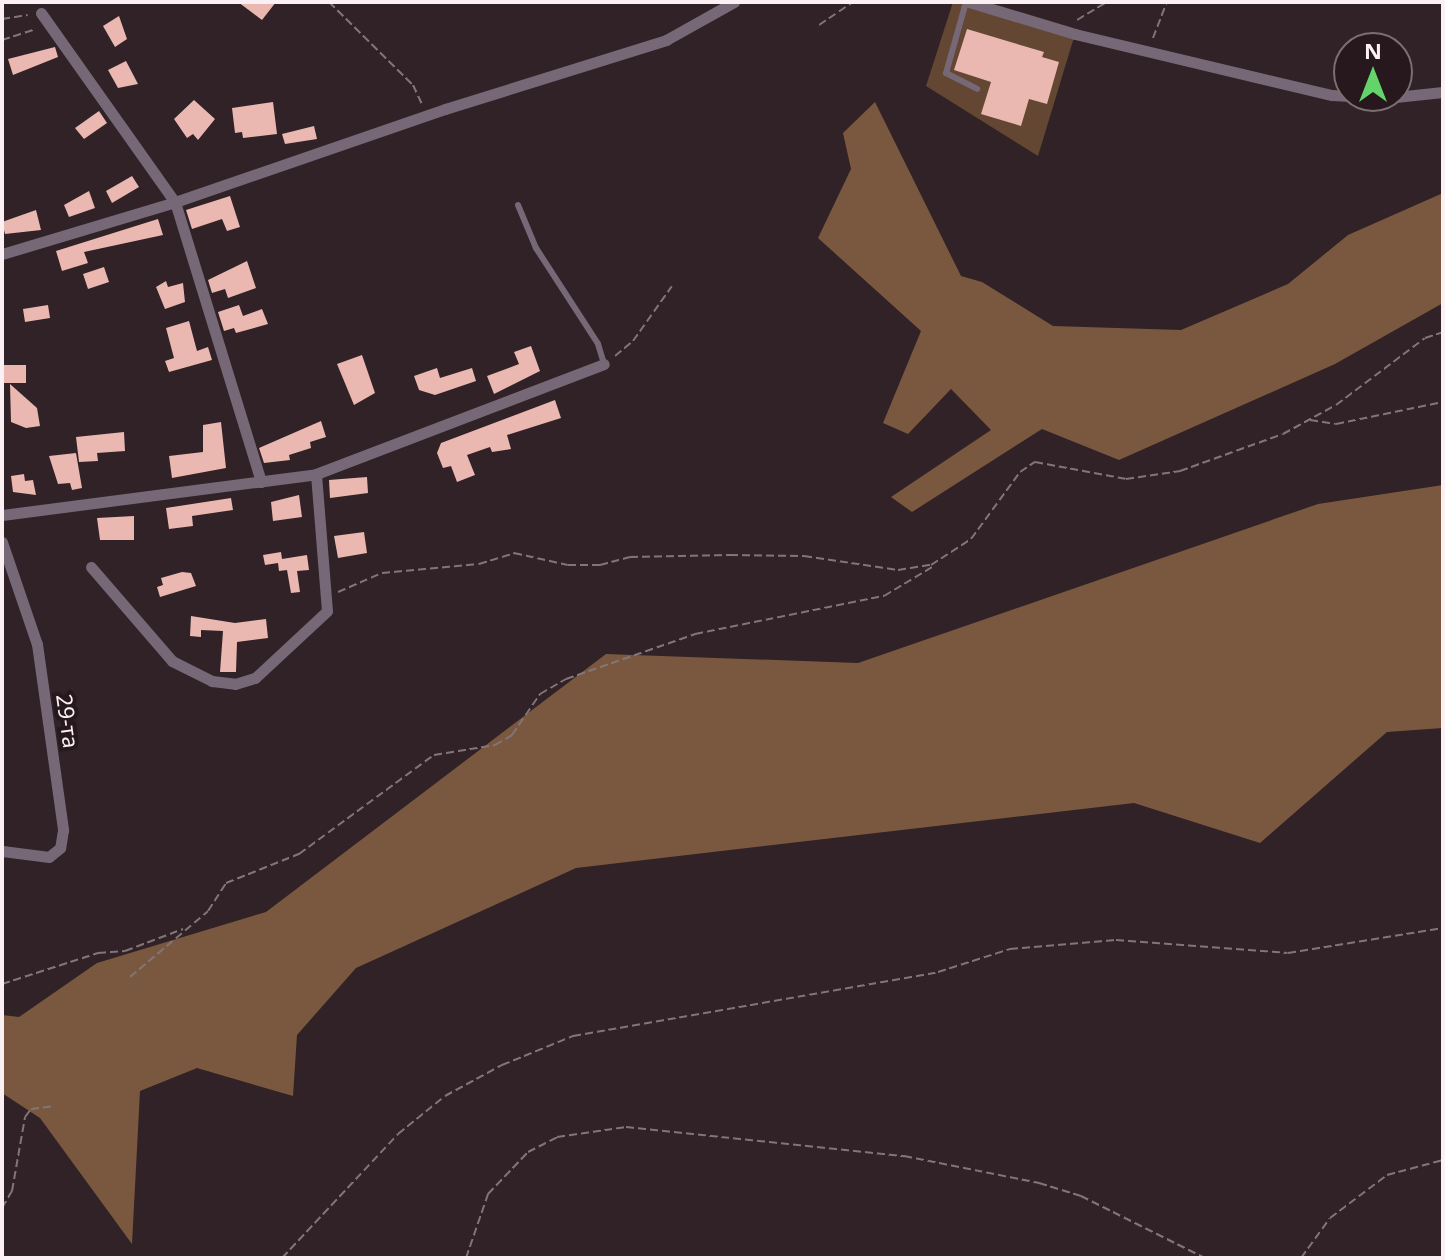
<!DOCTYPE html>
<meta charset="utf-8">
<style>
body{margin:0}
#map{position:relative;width:1445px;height:1260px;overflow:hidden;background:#302226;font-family:"Noto Sans",sans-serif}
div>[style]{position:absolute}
.green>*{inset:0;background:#644733}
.forest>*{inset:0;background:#7a583f}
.building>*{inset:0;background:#eab8b1}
.path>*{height:2px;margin-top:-1px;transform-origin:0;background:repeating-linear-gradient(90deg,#817578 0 8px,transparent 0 12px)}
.service>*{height:6px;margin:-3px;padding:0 3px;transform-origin:3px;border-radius:3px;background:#766876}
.minor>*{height:11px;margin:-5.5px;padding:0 5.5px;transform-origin:5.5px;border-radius:5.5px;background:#766876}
span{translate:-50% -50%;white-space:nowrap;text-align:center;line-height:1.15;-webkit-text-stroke:8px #26181d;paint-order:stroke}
.street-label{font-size:22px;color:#fbf1f4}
.frame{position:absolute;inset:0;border:4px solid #fbf1f4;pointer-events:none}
.north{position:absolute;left:1333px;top:32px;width:80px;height:80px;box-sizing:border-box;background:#26181d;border:2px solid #7b6f73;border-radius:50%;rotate:0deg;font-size:22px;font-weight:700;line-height:32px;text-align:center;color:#fbf1f4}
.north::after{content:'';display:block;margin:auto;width:28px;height:36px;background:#62d469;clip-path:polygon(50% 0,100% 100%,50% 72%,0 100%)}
</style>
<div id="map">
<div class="green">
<i style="clip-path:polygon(953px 2px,969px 2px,1075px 34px,1038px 156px,926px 86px)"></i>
</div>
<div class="forest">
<i style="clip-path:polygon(875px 102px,961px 276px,982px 282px,1053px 326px,1181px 330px,1288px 284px,1348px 235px,1443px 193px,1443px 303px,1335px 364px,1119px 460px,1042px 429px,912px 512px,891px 497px,991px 430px,951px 389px,908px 434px,883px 423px,921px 331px,818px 238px,851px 169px,843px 133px)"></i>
<i style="clip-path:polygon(1443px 485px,1443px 728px,1387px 732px,1260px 843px,1134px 803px,576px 868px,356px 968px,297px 1035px,293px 1096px,197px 1068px,140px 1091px,132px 1244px,40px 1118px,2px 1093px,2px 1015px,19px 1017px,97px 963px,266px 912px,606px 654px,858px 663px,1318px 504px)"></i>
</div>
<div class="building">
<i style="clip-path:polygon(238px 2px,276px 2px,262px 20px)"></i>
<i style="clip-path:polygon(119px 16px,127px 39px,115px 47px,103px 26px)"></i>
<i style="clip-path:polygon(967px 29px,1044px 52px,1042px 57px,1059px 62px,1047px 104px,1029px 99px,1021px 126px,981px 114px,991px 82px,954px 70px)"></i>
<i style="clip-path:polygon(55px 47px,58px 57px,13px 75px,8px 59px)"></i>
<i style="clip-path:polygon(126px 61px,138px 84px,118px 88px,108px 70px)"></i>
<i style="clip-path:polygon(194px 100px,215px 119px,198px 140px,193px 134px,187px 138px,174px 119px)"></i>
<i style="clip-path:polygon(273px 102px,277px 134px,243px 138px,242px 132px,235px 133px,232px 108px)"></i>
<i style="clip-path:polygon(99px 111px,107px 123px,84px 139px,75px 128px)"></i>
<i style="clip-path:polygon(314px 126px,317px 139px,285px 144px,282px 134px)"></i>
<i style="clip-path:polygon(132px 176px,139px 187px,112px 203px,106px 191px)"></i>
<i style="clip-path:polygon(89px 191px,95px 208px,69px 217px,64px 205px)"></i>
<i style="clip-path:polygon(230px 196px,240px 227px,227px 231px,222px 219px,192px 229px,186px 210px)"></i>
<i style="clip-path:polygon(36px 210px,41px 230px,5px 234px,2px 222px)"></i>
<i style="clip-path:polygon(158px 219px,163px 235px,84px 252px,88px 263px,62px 271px,56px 251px)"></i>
<i style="clip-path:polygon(247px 261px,256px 288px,228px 298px,225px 289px,212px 293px,208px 280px)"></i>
<i style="clip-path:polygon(104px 267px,109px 282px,88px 289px,83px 274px)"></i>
<i style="clip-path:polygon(166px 281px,168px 287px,183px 283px,185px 302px,165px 309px,156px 287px)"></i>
<i style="clip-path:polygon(48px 305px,50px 318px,25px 322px,23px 309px)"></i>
<i style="clip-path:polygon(239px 305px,243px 316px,262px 309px,268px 324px,236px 333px,234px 328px,224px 331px,218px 312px)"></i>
<i style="clip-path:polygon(189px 321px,197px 351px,208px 347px,212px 360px,169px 372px,165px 361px,174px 358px,166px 328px)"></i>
<i style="clip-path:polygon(531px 346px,540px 371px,494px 394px,487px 376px,519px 364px,514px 352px)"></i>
<i style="clip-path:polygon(362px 355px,375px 393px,354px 405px,337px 364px)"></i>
<i style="clip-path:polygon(3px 365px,26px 365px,26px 383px,3px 383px)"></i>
<i style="clip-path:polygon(437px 368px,440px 378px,472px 368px,476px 381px,435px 395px,419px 390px,414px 376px)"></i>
<i style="clip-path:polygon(10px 384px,37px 408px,40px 426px,26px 428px,11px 422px)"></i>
<i style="clip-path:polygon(555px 400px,561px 418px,507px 435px,511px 449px,492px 452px,490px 447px,467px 455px,475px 475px,457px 482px,451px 466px,443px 468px,437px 453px,441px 443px)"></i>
<i style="clip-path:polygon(321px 421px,326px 437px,310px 442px,311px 448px,289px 455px,290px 460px,264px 463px,259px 448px)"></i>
<i style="clip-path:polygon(221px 422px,226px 468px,172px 478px,169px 456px,203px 452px,203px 425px)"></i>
<i style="clip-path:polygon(124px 432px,125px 451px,97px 453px,98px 461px,79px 462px,76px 437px)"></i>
<i style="clip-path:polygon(76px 453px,82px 488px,72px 490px,70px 483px,58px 484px,49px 456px)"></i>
<i style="clip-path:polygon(24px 474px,25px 481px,33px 480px,36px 495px,13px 492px,11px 476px)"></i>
<i style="clip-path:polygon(367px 477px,368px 493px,330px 498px,329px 480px)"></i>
<i style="clip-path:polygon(299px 495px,302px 517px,273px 521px,271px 502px)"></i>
<i style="clip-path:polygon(231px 498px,233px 510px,192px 516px,193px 526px,169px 529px,166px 508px)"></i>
<i style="clip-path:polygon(134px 516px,134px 540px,100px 540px,97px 518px)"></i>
<i style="clip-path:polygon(364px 532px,367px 553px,338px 558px,334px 536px)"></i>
<i style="clip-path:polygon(281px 552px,282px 559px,307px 555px,309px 570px,297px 571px,300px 592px,291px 593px,287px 570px,279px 571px,278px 563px,265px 565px,263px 555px)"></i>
<i style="clip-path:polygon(182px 572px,191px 573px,196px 586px,160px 597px,157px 587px,163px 585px,161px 578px)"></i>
<i style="clip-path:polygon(191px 616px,235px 623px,266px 619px,268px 638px,237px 642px,236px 672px,220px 672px,223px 631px,201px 630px,201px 637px,190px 636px)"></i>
</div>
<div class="path">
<i style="left:329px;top:2px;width:118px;rotate:44.7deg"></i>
<i style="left:413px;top:85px;width:21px;rotate:65deg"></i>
<i style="left:2px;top:19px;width:26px;rotate:-9deg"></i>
<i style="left:1077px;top:20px;width:35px;rotate:-31deg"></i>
<i style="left:819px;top:25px;width:41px;rotate:-34.1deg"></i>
<i style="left:1153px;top:38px;width:39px;rotate:-69deg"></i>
<i style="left:2px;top:40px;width:35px;rotate:-18deg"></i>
<i style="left:615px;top:356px;width:23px;rotate:-40deg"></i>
<i style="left:633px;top:341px;width:67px;rotate:-54.7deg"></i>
<i style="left:1310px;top:420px;width:26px;rotate:9deg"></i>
<i style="left:1336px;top:424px;width:109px;rotate:-11.6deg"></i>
<i style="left:338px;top:592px;width:48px;rotate:-23.4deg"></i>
<i style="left:382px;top:573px;width:97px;rotate:-5.3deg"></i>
<i style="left:479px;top:564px;width:37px;rotate:-17deg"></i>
<i style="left:514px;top:553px;width:55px;rotate:12.5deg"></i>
<i style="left:568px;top:565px;width:32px"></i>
<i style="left:600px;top:565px;width:31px;rotate:-15deg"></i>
<i style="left:630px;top:557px;width:100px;rotate:-1.1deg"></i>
<i style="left:730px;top:555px;width:74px;rotate:0.8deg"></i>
<i style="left:804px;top:556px;width:95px;rotate:8.5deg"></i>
<i style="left:898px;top:570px;width:33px;rotate:-9deg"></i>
<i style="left:931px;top:565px;width:48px;rotate:-33deg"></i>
<i style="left:971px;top:539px;width:83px;rotate:-53.8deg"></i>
<i style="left:1020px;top:472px;width:18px;rotate:-34deg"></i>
<i style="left:1035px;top:462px;width:93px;rotate:10.6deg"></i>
<i style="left:1126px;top:479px;width:55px;rotate:-8.4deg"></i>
<i style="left:1180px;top:471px;width:109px;rotate:-19.8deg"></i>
<i style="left:1283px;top:434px;width:60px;rotate:-28.7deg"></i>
<i style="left:1336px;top:405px;width:111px;rotate:-37deg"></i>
<i style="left:1425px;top:338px;width:19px;rotate:-18deg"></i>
<i style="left:130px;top:977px;width:102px;rotate:-40.2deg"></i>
<i style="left:208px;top:911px;width:33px;rotate:-57deg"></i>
<i style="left:226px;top:883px;width:79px;rotate:-21.7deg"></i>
<i style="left:299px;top:854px;width:167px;rotate:-36.3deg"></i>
<i style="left:434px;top:755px;width:62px;rotate:-9.3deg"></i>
<i style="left:495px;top:745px;width:20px;rotate:-30deg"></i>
<i style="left:512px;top:735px;width:50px;rotate:-55.7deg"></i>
<i style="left:540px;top:694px;width:30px;rotate:-30deg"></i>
<i style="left:566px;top:679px;width:137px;rotate:-19.2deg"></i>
<i style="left:695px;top:634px;width:193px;rotate:-11.4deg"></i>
<i style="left:884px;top:596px;width:56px;rotate:-31.1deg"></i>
<i style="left:2px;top:984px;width:101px;rotate:-17.9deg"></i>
<i style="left:98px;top:953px;width:27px;rotate:-4deg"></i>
<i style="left:125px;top:951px;width:62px;rotate:-20.8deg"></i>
<i style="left:2px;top:1208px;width:20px;rotate:-60deg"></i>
<i style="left:12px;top:1191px;width:75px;rotate:-80deg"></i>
<i style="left:25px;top:1117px;width:10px;rotate:-53deg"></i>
<i style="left:31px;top:1109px;width:24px;rotate:-7deg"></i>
<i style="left:282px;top:1258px;width:170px;rotate:-46.9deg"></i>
<i style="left:398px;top:1134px;width:60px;rotate:-39deg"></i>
<i style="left:445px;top:1096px;width:65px;rotate:-28.5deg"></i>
<i style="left:502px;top:1065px;width:77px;rotate:-22.2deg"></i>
<i style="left:573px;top:1036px;width:371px;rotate:-9.9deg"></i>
<i style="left:938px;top:972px;width:76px;rotate:-17.7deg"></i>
<i style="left:1010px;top:949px;width:106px;rotate:-4.9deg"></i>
<i style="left:1116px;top:940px;width:172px;rotate:4.3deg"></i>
<i style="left:1288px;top:953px;width:157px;rotate:-9.2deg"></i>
<i style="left:466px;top:1258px;width:68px;rotate:-71deg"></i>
<i style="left:488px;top:1194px;width:58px;rotate:-46.4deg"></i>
<i style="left:528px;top:1152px;width:33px;rotate:-27deg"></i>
<i style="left:557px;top:1137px;width:70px;rotate:-8.2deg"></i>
<i style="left:626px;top:1127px;width:280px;rotate:6deg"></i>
<i style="left:904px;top:1156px;width:138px;rotate:11.3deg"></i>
<i style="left:1039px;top:1183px;width:44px;rotate:17.2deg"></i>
<i style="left:1081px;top:1196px;width:139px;rotate:26.6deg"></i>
<i style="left:1301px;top:1258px;width:49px;rotate:-54.1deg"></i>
<i style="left:1330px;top:1218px;width:71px;rotate:-37deg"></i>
<i style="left:1387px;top:1175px;width:58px;rotate:-15deg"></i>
</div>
<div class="service">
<i style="left:966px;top:2px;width:74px;rotate:105.7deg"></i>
<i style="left:946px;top:73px;width:35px;rotate:27deg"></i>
<i style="left:518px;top:205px;width:47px;rotate:67.3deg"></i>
<i style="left:536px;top:248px;width:114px;rotate:57.1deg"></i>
<i style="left:598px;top:344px;width:21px;rotate:73deg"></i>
</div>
<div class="minor">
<i style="left:969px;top:2px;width:111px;rotate:16.8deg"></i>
<i style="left:1075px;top:34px;width:264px;rotate:13.4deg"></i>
<i style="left:1332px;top:95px;width:54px;rotate:3.2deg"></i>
<i style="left:1386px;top:98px;width:57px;rotate:-6deg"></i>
<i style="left:41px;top:13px;width:232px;rotate:54.7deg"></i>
<i style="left:175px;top:202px;width:293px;rotate:72.9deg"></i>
<i style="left:2px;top:254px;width:181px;rotate:-16.7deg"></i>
<i style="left:175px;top:202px;width:286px;rotate:-19deg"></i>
<i style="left:445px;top:109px;width:232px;rotate:-17.3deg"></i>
<i style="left:666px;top:40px;width:78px;rotate:-29.2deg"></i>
<i style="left:2px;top:515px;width:317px;rotate:-7.4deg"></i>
<i style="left:316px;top:474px;width:308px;rotate:-20.9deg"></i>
<i style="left:2px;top:542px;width:108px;rotate:71.1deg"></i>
<i style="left:37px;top:644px;width:188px;rotate:82deg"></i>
<i style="left:63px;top:830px;width:18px;rotate:99deg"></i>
<i style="left:60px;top:848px;width:14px;rotate:141deg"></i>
<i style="left:49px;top:857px;width:47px;rotate:-172.7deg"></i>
<i style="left:91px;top:567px;width:124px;rotate:49.2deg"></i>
<i style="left:172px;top:661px;width:45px;rotate:26.6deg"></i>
<i style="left:212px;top:681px;width:23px;rotate:7deg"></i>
<i style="left:235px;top:684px;width:21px;rotate:-17deg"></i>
<i style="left:255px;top:678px;width:98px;rotate:-42.9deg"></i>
<i style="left:327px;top:611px;width:137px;rotate:-94.6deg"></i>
</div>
<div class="street-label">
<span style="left:68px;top:721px;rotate:82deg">29-та</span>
</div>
<div class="frame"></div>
<div class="north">N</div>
</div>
